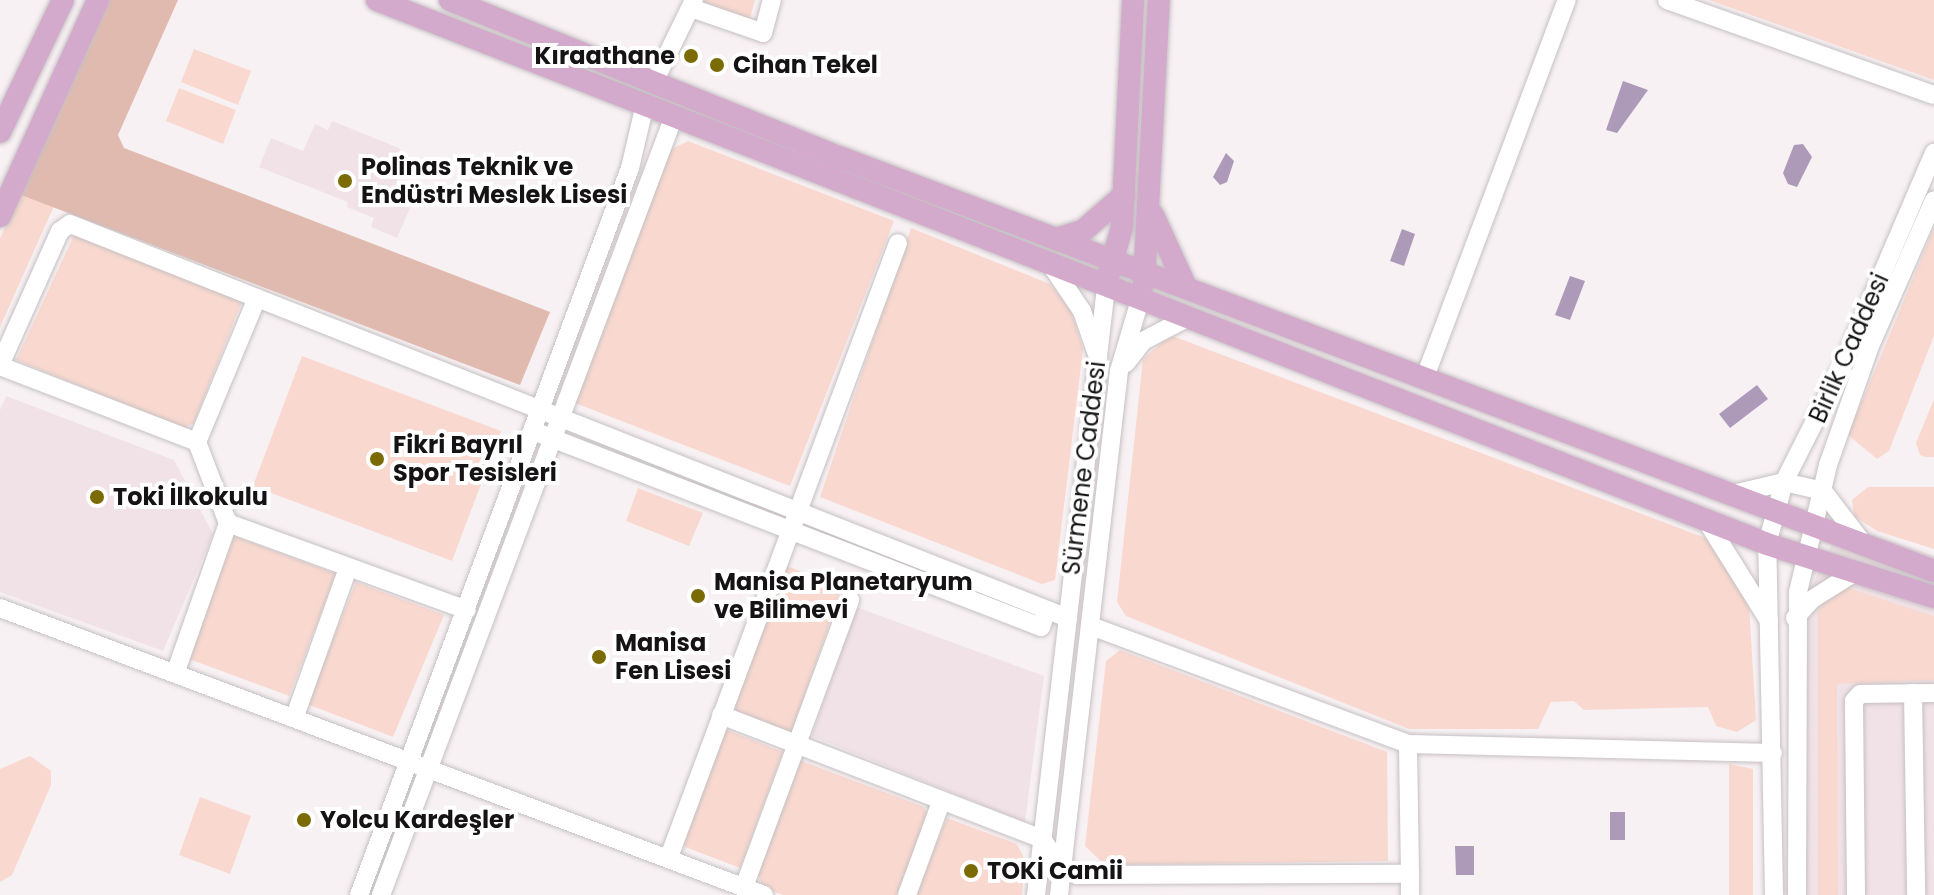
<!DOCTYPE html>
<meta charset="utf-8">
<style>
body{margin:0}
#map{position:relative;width:1934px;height:895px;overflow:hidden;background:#f8f1f4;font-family:Poppins,sans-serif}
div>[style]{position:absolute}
.built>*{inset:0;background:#f1e2e7}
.green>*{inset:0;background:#f9d9cf}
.forest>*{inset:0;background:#e1baaf}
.water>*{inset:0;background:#ac9ab8}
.roads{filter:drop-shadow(0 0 2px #c6c0c2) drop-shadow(0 0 2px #c6c0c2)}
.minor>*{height:18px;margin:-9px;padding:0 9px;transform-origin:9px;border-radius:9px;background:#fff}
.major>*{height:22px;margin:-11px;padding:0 11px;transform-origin:11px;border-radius:11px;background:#d3a9cc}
.dots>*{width:22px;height:22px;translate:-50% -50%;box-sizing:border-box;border:4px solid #fff;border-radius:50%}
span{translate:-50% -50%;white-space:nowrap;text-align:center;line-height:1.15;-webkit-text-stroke:8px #fff;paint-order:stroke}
.poi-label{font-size:24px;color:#151314;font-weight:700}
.right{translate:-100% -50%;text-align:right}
.left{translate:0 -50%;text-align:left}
.street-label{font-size:24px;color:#151314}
</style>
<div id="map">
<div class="built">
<i style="clip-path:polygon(332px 121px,399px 148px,405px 161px,392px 194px,412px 203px,397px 238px,371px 227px,374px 218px,347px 207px,348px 202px,259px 167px,271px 138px,303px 151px,315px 124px,328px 130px)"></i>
<i style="clip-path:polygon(6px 396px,174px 460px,213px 534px,163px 651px,0 592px,0 410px)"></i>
<i style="clip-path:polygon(1842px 524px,1934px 556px,1934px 895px,1804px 895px,1808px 593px)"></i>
<i style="clip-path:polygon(856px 607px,1044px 676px,1025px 822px,812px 736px)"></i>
</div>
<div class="green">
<i style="clip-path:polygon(699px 0,755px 0,749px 22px,698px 4px)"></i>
<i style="clip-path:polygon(1709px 0,1934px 0,1934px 80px)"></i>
<i style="clip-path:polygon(194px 49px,251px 71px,238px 105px,181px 82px)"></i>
<i style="clip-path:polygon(179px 88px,236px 110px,223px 144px,166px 121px)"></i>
<i style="clip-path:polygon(688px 141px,894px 221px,790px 486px,575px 403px,670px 150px)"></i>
<i style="clip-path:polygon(21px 195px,54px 206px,0 327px,0 238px)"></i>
<i style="clip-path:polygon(911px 228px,1050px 284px,1071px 311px,1083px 349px,1055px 580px,1042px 584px,820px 497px)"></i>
<i style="clip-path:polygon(1934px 228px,1934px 336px,1889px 451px,1877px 459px,1848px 435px)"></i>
<i style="clip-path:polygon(75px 233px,242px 301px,194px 423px,184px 428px,16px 360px)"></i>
<i style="clip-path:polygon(1170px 335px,1708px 539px,1749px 605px,1756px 720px,1737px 732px,1716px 726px,1708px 707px,1584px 710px,1574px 701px,1551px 702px,1538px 729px,1409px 729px,1126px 616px,1117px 602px,1143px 359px)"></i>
<i style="clip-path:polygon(302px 356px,501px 431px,452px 561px,253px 486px)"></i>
<i style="clip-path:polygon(1934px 399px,1934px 457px,1926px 457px,1920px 455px,1916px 443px)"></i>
<i style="clip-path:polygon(1868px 487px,1934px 487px,1934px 549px,1877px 531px,1854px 516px,1852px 500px)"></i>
<i style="clip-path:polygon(638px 488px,703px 513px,689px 546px,626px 521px)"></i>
<i style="clip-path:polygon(234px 536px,336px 574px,289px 696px,189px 659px)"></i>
<i style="clip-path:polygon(787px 566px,842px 588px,791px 734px,731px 710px)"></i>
<i style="clip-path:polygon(356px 582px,444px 615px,393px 737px,307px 704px)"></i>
<i style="clip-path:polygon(1845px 587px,1934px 616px,1934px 680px,1837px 684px,1838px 895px,1818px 895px,1818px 611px,1829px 594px)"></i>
<i style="clip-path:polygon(1120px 650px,1387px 752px,1388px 861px,1105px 865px,1085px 846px,1106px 661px)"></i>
<i style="clip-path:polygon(722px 728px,783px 752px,740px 868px,685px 847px,682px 837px)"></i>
<i style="clip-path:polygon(30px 756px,51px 771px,51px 785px,12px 875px,0 882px,0 769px)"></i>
<i style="clip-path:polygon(799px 760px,924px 807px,928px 815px,897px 895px,783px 895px,763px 888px,756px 868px)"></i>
<i style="clip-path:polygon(1729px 764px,1753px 769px,1753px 895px,1729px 895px)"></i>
<i style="clip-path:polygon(200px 797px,251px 816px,230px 874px,179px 855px)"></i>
<i style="clip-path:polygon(947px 818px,1017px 844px,1025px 860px,1022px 895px,914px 895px)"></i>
</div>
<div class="forest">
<i style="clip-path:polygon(109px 0,178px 0,118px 135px,124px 148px,550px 312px,520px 385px,21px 195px)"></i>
</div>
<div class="water">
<i style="clip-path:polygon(1623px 81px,1648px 90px,1617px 133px,1606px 130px)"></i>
<i style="clip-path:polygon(1803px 144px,1812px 157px,1797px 187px,1788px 184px,1783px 173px,1794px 145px)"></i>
<i style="clip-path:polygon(1226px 153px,1234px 161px,1227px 182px,1220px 185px,1213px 177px)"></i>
<i style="clip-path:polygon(1402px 229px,1415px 234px,1404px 266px,1390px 261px)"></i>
<i style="clip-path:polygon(1570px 276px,1585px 281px,1570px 320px,1555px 315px)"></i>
<i style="clip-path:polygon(1757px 385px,1768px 399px,1730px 428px,1719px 414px)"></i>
<i style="clip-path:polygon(1610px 812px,1625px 812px,1625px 840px,1610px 840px)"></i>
<i style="clip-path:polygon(1455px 846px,1474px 846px,1474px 875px,1456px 875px)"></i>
</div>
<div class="roads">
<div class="minor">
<i style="left:1667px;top:0;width:283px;rotate:19.6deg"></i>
<i style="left:691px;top:8px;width:76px;rotate:19.1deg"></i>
<i style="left:763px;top:33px;width:34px;rotate:-75deg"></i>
<i style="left:655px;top:80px;width:89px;rotate:-64deg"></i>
<i style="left:1049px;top:262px;width:59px;rotate:56deg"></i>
<i style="left:1082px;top:311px;width:46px;rotate:70.8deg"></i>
<i style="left:1126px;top:363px;width:28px;rotate:-52deg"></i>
<i style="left:1143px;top:341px;width:50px;rotate:-27.6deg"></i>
<i style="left:0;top:365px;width:147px;rotate:-65.9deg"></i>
<i style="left:60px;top:231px;width:12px;rotate:-35deg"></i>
<i style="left:70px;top:224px;width:201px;rotate:21.6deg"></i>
<i style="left:0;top:366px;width:211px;rotate:21.1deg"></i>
<i style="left:197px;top:442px;width:87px;rotate:69.1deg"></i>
<i style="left:228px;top:523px;width:254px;rotate:20deg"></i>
<i style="left:1425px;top:377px;width:403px;rotate:-69.4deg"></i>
<i style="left:541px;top:434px;width:536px;rotate:21.11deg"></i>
<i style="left:1041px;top:627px;width:18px;rotate:-71deg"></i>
<i style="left:197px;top:442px;width:156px;rotate:-67.4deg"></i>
<i style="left:257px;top:298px;width:872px;rotate:21.53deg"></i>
<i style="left:1784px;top:482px;width:40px;rotate:13deg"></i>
<i style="left:1823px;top:491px;width:69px;rotate:52.6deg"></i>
<i style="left:1733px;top:494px;width:52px;rotate:-13.2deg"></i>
<i style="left:1706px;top:520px;width:119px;rotate:58deg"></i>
<i style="left:0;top:608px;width:816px;rotate:20.59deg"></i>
<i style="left:1795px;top:618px;width:24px;rotate:-48deg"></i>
<i style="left:1811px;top:600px;width:54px;rotate:-32.2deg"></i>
<i style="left:1091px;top:626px;width:338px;rotate:20.4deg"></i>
<i style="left:176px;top:671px;width:157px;rotate:-70.6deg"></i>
<i style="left:1913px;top:693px;width:202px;rotate:89.1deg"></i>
<i style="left:721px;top:715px;width:344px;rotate:21.1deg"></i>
<i style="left:1042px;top:839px;width:35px;rotate:55deg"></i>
<i style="left:1062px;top:868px;width:17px;rotate:25deg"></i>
<i style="left:1077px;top:875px;width:333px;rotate:-0.2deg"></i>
<i style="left:1410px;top:874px;width:21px;rotate:90deg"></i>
<i style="left:295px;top:716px;width:157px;rotate:-70.3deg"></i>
<i style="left:669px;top:857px;width:655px;rotate:-69.55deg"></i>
<i style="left:1410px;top:874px;width:130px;rotate:-90.9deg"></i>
<i style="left:1408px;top:744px;width:365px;rotate:1.4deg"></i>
<i style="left:744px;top:887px;width:306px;rotate:-69.7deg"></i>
<i style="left:359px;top:895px;width:776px;rotate:-69.56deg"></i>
<i style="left:630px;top:168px;width:66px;rotate:-76.8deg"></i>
<i style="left:381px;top:895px;width:832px;rotate:-69.39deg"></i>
<i style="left:907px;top:895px;width:99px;rotate:-69.9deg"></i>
<i style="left:1036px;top:895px;width:612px;rotate:-83.43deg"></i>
<i style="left:1059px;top:895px;width:527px;rotate:-83.47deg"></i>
<i style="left:1119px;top:371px;width:74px;rotate:-73.5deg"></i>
<i style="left:1774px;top:895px;width:351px;rotate:-91.1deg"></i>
<i style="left:1767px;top:544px;width:64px;rotate:-74.7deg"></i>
<i style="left:1784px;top:482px;width:131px;rotate:-63.2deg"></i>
<i style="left:1843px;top:365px;width:231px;rotate:-66.8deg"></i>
<i style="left:1797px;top:895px;width:303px;rotate:-89.8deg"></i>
<i style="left:1798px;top:592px;width:130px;rotate:-76.7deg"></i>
<i style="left:1828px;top:465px;width:126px;rotate:-70.6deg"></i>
<i style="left:1870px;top:346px;width:159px;rotate:-66.3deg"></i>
<i style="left:1856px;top:895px;width:194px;rotate:-90.6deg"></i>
<i style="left:1854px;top:701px;width:9px;rotate:-49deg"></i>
<i style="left:1860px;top:694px;width:74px;rotate:-0.8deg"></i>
</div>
<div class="major">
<i style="left:377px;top:0;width:1493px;rotate:21.37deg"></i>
<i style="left:1767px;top:544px;width:175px;rotate:17.6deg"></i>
<i style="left:450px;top:0;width:423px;rotate:22deg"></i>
<i style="left:842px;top:158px;width:1167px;rotate:20.72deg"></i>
<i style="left:0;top:132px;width:146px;rotate:-64.5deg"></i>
<i style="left:1153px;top:215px;width:79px;rotate:65.4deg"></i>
<i style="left:0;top:216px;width:237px;rotate:-65.6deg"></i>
<i style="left:1056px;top:239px;width:28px;rotate:-17deg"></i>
<i style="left:1083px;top:231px;width:55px;rotate:-41.3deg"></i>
<i style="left:1109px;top:273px;width:48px;rotate:-74.2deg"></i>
<i style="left:1122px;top:227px;width:227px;rotate:-87.2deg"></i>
<i style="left:1144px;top:282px;width:282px;rotate:-87deg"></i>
</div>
</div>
<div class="dots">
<i style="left:691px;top:56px;background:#7a6b04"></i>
<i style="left:717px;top:65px;background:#7a6b04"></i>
<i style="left:345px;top:181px;background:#7a6b04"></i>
<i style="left:377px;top:459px;background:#7a6b04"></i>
<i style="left:97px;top:497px;background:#7a6b04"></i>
<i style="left:698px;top:596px;background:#7a6b04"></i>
<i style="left:599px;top:657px;background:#7a6b04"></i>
<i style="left:304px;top:820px;background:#7a6b04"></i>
<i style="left:971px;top:871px;background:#7a6b04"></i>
</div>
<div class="poi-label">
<span class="right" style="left:675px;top:56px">Kıraathane</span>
<span class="left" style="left:733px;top:65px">Cihan Tekel</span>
<span class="left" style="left:361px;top:181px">Polinas Teknik ve<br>Endüstri Meslek Lisesi</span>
<span class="left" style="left:393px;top:459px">Fikri Bayrıl<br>Spor Tesisleri</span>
<span class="left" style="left:113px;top:497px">Toki İlkokulu</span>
<span class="left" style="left:714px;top:596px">Manisa Planetaryum<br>ve Bilimevi</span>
<span class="left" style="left:615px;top:657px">Manisa<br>Fen Lisesi</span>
<span class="left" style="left:320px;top:820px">Yolcu Kardeşler</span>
<span class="left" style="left:987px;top:871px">TOKİ Camii</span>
</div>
<div class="street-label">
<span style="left:1849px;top:348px;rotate:-66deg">Birlik Caddesi</span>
<span style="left:1084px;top:468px;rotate:-83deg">Sürmene Caddesi</span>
</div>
</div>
